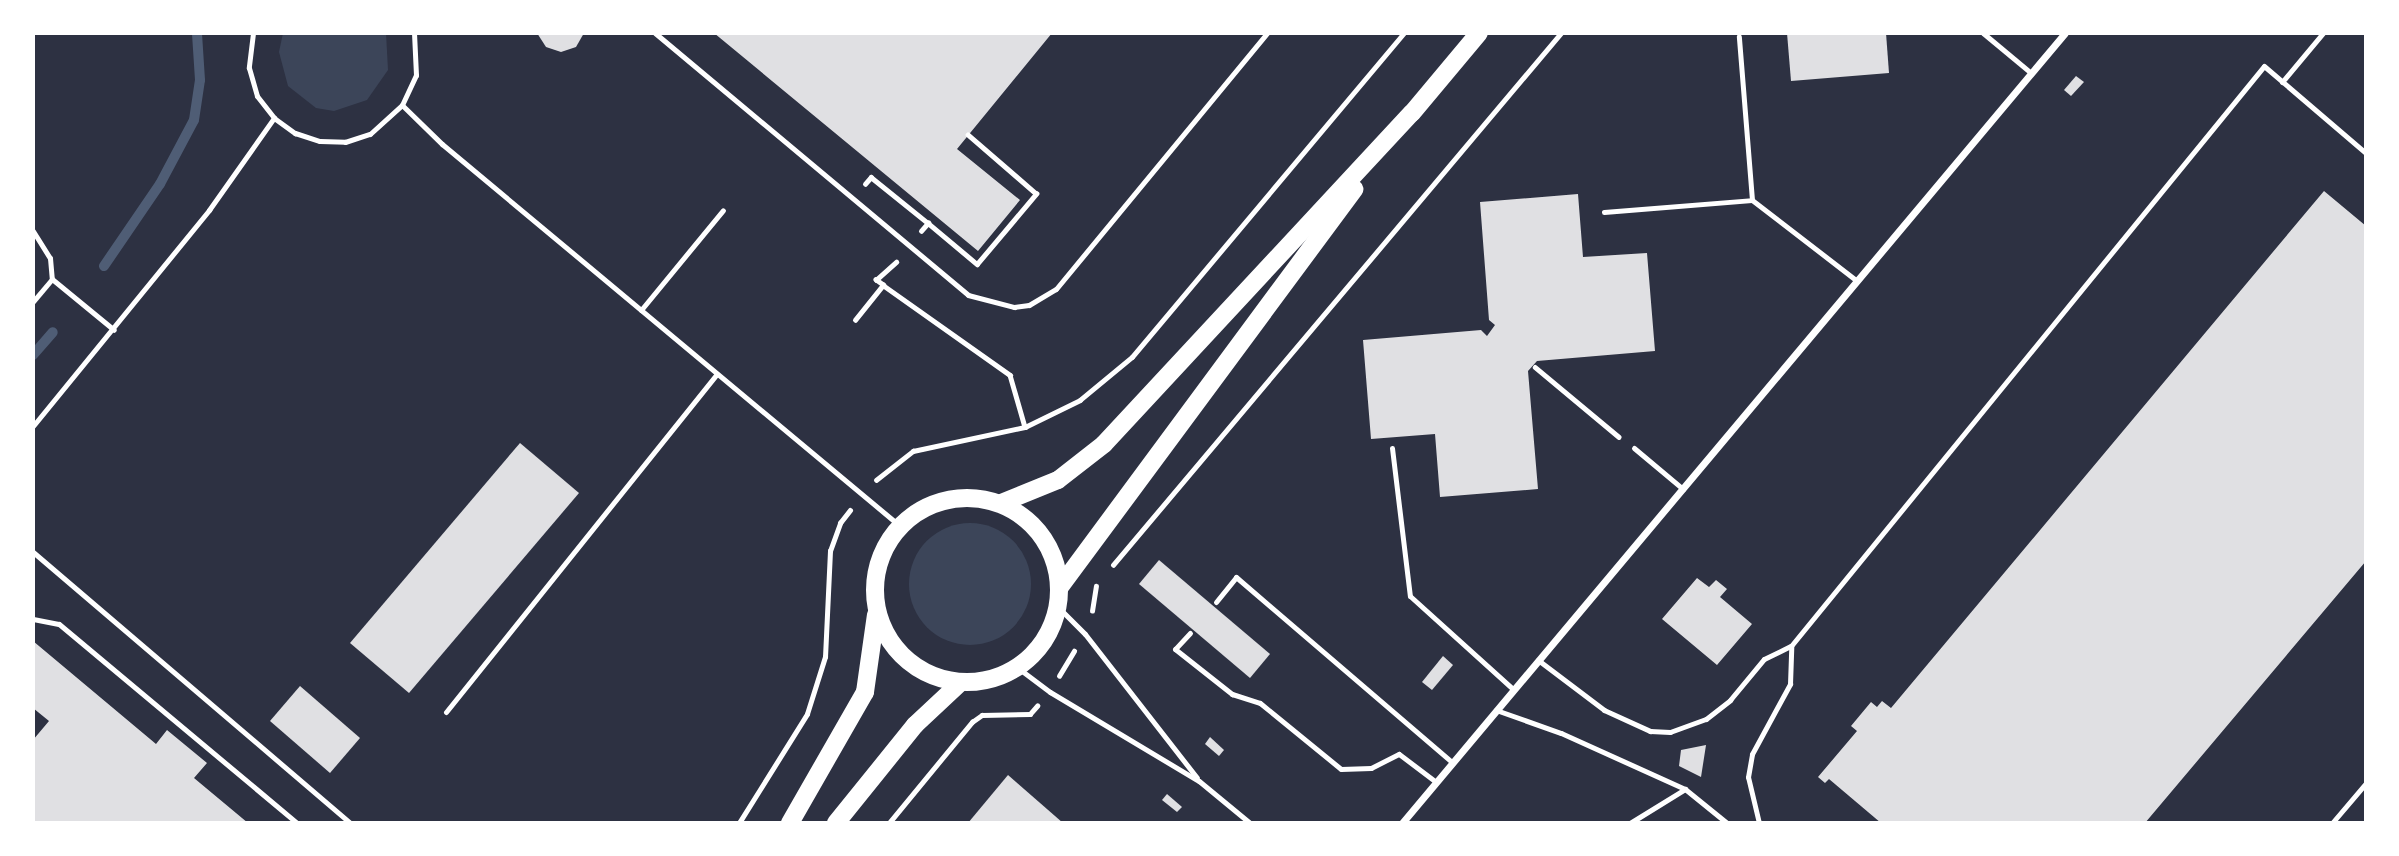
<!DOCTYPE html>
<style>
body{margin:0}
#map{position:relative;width:2399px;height:856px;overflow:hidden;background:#2d3142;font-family:Figtree,sans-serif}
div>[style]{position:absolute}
.green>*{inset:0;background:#3c4559}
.round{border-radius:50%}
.stream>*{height:10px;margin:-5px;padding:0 5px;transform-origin:5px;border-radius:5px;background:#4f5d75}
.building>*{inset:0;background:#e0e0e3}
.path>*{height:4.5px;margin:-2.25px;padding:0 2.25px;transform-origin:2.25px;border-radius:2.25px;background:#fff}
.service>*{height:5px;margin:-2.5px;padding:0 2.5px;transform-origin:2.5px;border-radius:2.5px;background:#fff}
.minor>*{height:7px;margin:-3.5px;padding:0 3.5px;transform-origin:3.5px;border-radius:3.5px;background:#fff}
.primary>*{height:18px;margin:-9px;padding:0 9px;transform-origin:9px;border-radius:9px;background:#fff}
.primary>.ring{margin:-9px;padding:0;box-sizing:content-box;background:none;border:18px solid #fff;border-radius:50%}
span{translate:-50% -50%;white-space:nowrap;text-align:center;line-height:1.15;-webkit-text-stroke:7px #fff;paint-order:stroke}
.frame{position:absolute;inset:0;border:35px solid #fff;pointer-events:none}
</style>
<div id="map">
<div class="green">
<i style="clip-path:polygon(283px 33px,386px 33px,388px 70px,367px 100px,334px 111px,316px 108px,288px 86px,279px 52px)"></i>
<i class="round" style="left:909px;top:523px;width:122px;height:122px"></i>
</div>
<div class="stream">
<i style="left:104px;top:266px;width:99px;rotate:-55.7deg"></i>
<i style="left:160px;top:184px;width:72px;rotate:-62deg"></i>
<i style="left:194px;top:120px;width:40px;rotate:-81.5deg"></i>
<i style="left:200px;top:80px;width:47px;rotate:-93.7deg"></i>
<i style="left:33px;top:355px;width:30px;rotate:-49deg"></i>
</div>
<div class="building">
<i style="clip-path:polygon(537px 33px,584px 33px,576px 47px,561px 52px,546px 47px)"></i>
<i style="clip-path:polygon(714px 33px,1052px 33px,957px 149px,1020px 200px,978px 251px)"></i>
<i style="clip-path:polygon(1787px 33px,1886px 33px,1889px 73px,1791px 81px)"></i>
<i style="clip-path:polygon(2076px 76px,2084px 82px,2071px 96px,2064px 90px)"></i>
<i style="clip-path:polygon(2324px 191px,2366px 226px,2366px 561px,2145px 823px,1881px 823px,1829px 779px,1825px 783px,1818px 777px,1857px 731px,1851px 726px,1871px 702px,1877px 707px,1882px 701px,1891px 708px)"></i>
<i style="clip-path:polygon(1578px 194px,1583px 257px,1647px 253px,1655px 351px,1537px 361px,1528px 371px,1538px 489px,1440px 497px,1435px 434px,1371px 439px,1363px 340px,1481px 330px,1487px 336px,1495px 325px,1489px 320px,1480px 202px)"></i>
<i style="clip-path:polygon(520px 443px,579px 493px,409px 693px,350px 643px)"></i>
<i style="clip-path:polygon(1159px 560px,1270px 654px,1250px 678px,1139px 584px)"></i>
<i style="clip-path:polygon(1697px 578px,1709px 587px,1716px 580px,1727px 589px,1720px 597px,1752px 624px,1717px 665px,1662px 619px)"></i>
<i style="clip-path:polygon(33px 641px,156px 744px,167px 730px,207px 763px,194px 778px,248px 823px,33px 823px,33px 740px,49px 721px,33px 708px)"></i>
<i style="clip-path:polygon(1443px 656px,1453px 665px,1432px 690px,1422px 682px)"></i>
<i style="clip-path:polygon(300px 686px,360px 738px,330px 773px,270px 721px)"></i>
<i style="clip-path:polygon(1210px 737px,1224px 750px,1219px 756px,1205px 744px)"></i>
<i style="clip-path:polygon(1706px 745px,1701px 777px,1679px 766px,1681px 750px)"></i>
<i style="clip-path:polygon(1008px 775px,1063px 823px,968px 823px)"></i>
<i style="clip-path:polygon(1167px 794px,1182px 807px,1177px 812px,1162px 800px)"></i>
</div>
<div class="path">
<i style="left:865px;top:184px;width:9px;rotate:-49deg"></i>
<i style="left:871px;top:177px;width:73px;rotate:38.9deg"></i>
<i style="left:921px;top:231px;width:11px;rotate:-49deg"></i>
<i style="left:928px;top:223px;width:64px;rotate:39.9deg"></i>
<i style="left:977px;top:264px;width:92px;rotate:-49.9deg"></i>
<i style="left:1036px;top:194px;width:90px;rotate:-139.1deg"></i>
<i style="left:883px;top:285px;width:156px;rotate:35.3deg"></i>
<i style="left:1010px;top:375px;width:54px;rotate:73.9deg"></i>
<i style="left:855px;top:320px;width:45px;rotate:-51.3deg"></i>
<i style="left:883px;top:285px;width:9px;rotate:-144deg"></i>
<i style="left:876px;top:280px;width:27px;rotate:-42deg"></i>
<i style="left:1535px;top:367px;width:109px;rotate:39.8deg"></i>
<i style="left:876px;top:480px;width:47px;rotate:-38.1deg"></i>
<i style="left:913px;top:451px;width:115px;rotate:-12.1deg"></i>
<i style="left:1025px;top:427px;width:61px;rotate:-26.1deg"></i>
<i style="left:1080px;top:400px;width:67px;rotate:-39.6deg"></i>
<i style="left:1132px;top:357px;width:423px;rotate:-50deg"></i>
<i style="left:1113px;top:565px;width:696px;rotate:-49.9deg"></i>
<i style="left:1092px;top:611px;width:25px;rotate:-81deg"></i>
<i style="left:1059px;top:676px;width:29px;rotate:-59deg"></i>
<i style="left:739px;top:823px;width:128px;rotate:-58deg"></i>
<i style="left:807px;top:714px;width:60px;rotate:-72.5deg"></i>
<i style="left:825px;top:657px;width:106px;rotate:-87.3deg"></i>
<i style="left:830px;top:551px;width:30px;rotate:-70deg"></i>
<i style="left:840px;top:523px;width:16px;rotate:-52deg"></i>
<i style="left:889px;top:823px;width:131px;rotate:-50.6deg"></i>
<i style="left:972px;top:722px;width:12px;rotate:-35deg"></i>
<i style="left:982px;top:715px;width:48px;rotate:-1.2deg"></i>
<i style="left:1030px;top:714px;width:11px;rotate:-49deg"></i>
</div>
<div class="service">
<i style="left:253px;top:33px;width:35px;rotate:97deg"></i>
<i style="left:249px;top:68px;width:29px;rotate:74deg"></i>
<i style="left:257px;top:96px;width:28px;rotate:52deg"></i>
<i style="left:274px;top:118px;width:26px;rotate:36deg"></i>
<i style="left:295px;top:133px;width:26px;rotate:18deg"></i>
<i style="left:320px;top:141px;width:25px;rotate:2deg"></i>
<i style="left:345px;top:142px;width:26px;rotate:-18deg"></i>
<i style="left:370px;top:134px;width:43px;rotate:-42.2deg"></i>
<i style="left:402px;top:105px;width:33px;rotate:-65deg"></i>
<i style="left:416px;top:75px;width:42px;rotate:-92.7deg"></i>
<i style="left:655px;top:33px;width:408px;rotate:39.9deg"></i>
<i style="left:968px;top:295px;width:48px;rotate:14.6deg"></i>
<i style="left:1014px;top:307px;width:15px;rotate:-8deg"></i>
<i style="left:1029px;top:305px;width:31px;rotate:-31deg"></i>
<i style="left:1056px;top:289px;width:332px;rotate:-50.5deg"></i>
<i style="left:1983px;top:33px;width:62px;rotate:39.8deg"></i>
<i style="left:2282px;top:82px;width:64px;rotate:-50.1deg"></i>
<i style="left:402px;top:105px;width:56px;rotate:44.3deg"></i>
<i style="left:442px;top:144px;width:596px;rotate:39.83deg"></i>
<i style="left:1752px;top:200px;width:131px;rotate:37.6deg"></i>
<i style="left:1604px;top:212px;width:148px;rotate:-4.6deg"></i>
<i style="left:1752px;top:200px;width:164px;rotate:-94.6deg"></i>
<i style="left:33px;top:231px;width:32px;rotate:58deg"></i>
<i style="left:50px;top:258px;width:21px;rotate:85deg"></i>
<i style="left:52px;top:279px;width:30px;rotate:130deg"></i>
<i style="left:52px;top:279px;width:80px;rotate:39.4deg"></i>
<i style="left:641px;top:310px;width:129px;rotate:-50.6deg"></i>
<i style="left:33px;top:426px;width:279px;rotate:-50.8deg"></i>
<i style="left:209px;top:210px;width:113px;rotate:-54.8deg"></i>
<i style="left:1392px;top:448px;width:149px;rotate:83.1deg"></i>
<i style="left:1410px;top:596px;width:140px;rotate:42.1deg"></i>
<i style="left:1634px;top:448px;width:64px;rotate:39.9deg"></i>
<i style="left:33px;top:552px;width:417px;rotate:40.5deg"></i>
<i style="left:1216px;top:602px;width:32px;rotate:-51deg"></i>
<i style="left:1236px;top:577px;width:284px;rotate:40.6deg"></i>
<i style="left:1058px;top:607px;width:38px;rotate:45deg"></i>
<i style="left:1085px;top:634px;width:182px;rotate:52.1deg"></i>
<i style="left:33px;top:619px;width:26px;rotate:11deg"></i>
<i style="left:59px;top:624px;width:310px;rotate:39.9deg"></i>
<i style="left:1190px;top:633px;width:22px;rotate:133deg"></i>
<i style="left:1175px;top:649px;width:73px;rotate:38.3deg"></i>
<i style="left:1232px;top:694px;width:29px;rotate:18deg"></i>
<i style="left:1260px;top:703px;width:104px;rotate:39.2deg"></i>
<i style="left:1341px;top:769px;width:30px;rotate:-2deg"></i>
<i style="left:1371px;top:768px;width:31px;rotate:-27deg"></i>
<i style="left:1399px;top:754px;width:46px;rotate:37.1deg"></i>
<i style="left:1538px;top:660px;width:83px;rotate:37.1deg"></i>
<i style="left:1604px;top:710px;width:51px;rotate:24.5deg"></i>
<i style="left:1650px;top:731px;width:20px;rotate:3deg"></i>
<i style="left:1670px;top:732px;width:38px;rotate:-20deg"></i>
<i style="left:1706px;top:719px;width:31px;rotate:-38deg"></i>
<i style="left:1730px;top:700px;width:53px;rotate:-50.3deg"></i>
<i style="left:1764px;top:659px;width:30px;rotate:-26deg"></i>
<i style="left:1018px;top:668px;width:40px;rotate:37deg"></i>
<i style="left:1050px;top:692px;width:174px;rotate:30.9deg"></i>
<i style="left:1199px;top:781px;width:66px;rotate:39.5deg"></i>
<i style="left:1496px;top:710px;width:69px;rotate:19.5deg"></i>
<i style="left:1561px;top:733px;width:136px;rotate:24.3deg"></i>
<i style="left:1685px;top:789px;width:54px;rotate:39deg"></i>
<i style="left:446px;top:712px;width:433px;rotate:-51.3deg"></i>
<i style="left:1630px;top:823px;width:65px;rotate:-31.7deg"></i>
<i style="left:1759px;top:823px;width:47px;rotate:-103.4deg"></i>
<i style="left:1748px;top:777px;width:23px;rotate:-80deg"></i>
<i style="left:1752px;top:754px;width:80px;rotate:-61.5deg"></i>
<i style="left:1790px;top:684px;width:38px;rotate:-88deg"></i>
<i style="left:1791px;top:646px;width:748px;rotate:-50.8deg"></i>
<i style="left:2264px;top:66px;width:134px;rotate:40.5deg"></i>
<i style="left:2332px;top:823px;width:52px;rotate:-49.6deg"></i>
</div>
<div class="minor">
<i style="left:1402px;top:823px;width:1031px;rotate:-50deg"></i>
</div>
<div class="primary">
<i class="ring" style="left:875px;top:498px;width:166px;height:166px"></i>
<i style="left:1001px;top:503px;width:61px;rotate:-22deg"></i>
<i style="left:1058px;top:480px;width:58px;rotate:-38deg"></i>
<i style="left:1104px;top:444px;width:452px;rotate:-47.1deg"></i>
<i style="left:1412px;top:113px;width:104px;rotate:-50.1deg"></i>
<i style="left:1060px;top:587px;width:495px;rotate:-53.5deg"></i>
<i style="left:790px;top:823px;width:151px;rotate:-60.2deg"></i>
<i style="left:865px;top:692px;width:78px;rotate:-81.9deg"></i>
<i style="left:836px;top:823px;width:126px;rotate:-51.1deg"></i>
<i style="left:915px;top:725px;width:63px;rotate:-43.1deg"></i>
</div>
<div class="frame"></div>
</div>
